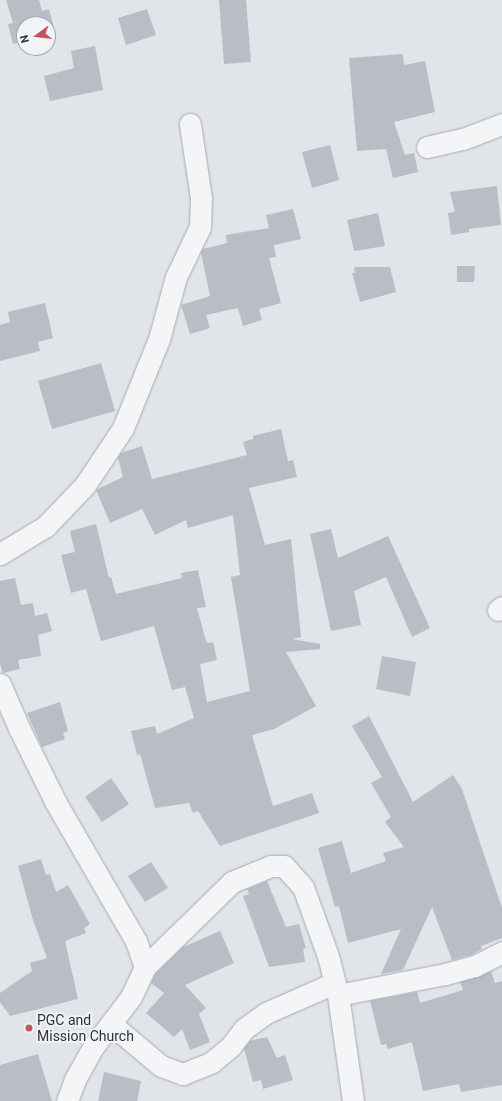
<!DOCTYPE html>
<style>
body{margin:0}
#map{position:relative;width:502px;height:1101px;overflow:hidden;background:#e1e4e8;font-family:Roboto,sans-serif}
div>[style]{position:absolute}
.building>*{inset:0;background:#b9bdc5}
.roads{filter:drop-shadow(0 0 1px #a7abb2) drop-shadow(0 0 1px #a7abb2)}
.minor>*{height:21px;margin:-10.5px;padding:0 10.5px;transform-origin:10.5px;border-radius:10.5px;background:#f4f5f7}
.dots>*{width:11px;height:11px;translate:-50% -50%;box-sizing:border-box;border:2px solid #f1f3f6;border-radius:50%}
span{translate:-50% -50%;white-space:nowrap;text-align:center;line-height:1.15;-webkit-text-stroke:4px #f1f3f6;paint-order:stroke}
.poi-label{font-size:14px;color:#2b323e}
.left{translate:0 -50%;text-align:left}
.north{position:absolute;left:16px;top:16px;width:40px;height:40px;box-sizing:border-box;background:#f1f3f6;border:1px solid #a2a6ac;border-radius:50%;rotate:255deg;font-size:11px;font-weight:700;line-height:16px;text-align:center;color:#2b323e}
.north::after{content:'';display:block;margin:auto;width:14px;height:18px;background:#c05463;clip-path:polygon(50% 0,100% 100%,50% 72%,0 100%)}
</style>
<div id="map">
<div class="building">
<i style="clip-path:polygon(6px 0,39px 0,42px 11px,49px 9px,55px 32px,48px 34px,48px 24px,24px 24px,24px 41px,13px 44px,8px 24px,13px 23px)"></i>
<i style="clip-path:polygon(219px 0,246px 0,251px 62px,224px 64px)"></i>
<i style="clip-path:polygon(147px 9px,156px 35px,126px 45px,118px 18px)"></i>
<i style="clip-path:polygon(95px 46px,103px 90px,50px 101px,44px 76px,74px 68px,71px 51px)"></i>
<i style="clip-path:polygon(403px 54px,404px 65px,425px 61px,435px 112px,394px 122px,405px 155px,414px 153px,418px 172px,393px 178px,386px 149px,357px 151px,349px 58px)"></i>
<i style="clip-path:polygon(330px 145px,339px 180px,312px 188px,302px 152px)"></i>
<i style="clip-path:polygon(497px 186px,501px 225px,469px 229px,469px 232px,451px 235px,448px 213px,455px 212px,450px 192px)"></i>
<i style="clip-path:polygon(293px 209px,301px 239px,274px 245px,276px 257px,269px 258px,281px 303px,259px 309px,262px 320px,243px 326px,238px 308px,206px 315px,210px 328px,190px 334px,181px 305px,210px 296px,201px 253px,203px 249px,227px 243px,226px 235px,269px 228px,266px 215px)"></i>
<i style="clip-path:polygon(378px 213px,385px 246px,354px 251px,347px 220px)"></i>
<i style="clip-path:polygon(457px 266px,475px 266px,474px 282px,457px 282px)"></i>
<i style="clip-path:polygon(354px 267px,390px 267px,396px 292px,360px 302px,352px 273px,355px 273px)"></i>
<i style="clip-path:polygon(45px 303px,53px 338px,38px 342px,40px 351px,0 361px,0 325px,10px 322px,8px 312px)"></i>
<i style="clip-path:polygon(101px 363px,115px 411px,52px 429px,38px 381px)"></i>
<i style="clip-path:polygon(281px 429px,288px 461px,293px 460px,297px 477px,249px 488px,265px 545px,291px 539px,301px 637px,292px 639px,320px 644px,320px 649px,286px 652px,316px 706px,274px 729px,252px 735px,273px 806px,312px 793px,319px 813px,220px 846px,198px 811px,193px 813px,189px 803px,155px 808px,140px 754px,137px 755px,131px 731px,155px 726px,157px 734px,194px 718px,185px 687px,172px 690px,154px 626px,101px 641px,86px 589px,71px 593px,61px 555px,75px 552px,70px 531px,96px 524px,109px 578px,111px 577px,116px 594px,182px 578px,181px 573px,198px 570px,206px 607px,197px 608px,206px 641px,208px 643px,213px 642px,217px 660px,200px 664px,207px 702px,250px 691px,231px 577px,240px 575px,233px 515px,188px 528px,186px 520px,155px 535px,142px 509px,110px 523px,96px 490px,123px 477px,118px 458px,121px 453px,142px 446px,152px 479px,247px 455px,243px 442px,253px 439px,253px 436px)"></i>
<i style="clip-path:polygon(331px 529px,338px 558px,388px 536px,430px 628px,412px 637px,386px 577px,354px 591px,361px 625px,331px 631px,310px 534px)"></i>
<i style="clip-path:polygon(15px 578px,21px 605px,33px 603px,35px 616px,47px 613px,52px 631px,38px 635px,41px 656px,18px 660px,20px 669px,3px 673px,0 664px,0 581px)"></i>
<i style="clip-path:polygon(382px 656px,416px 662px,410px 696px,376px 689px)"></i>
<i style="clip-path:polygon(60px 702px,68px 731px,63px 733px,65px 739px,42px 747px,27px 713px)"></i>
<i style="clip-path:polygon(369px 716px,413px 802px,453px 775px,462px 789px,502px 908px,502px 938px,481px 946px,482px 949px,471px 955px,452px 960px,432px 907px,403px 970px,381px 974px,401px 929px,348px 943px,339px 906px,335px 907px,318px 848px,342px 841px,351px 873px,386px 861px,383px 853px,404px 847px,385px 822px,391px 817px,371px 783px,382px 777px,352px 726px)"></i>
<i style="clip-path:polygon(111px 778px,129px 804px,102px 822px,85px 797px)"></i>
<i style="clip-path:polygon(41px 859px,46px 875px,50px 874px,56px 892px,68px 885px,90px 924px,84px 928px,86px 933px,65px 941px,78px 999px,10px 1016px,0 1002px,0 993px,32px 971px,30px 963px,47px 958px,33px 920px,18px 866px)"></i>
<i style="clip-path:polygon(151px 862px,168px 888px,145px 902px,128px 876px)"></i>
<i style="clip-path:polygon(267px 881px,286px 927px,299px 924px,306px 948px,303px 949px,305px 962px,269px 967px,243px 896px,249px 894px,247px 889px)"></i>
<i style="clip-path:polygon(220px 931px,234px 963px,185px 985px,206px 1008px,199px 1014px,210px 1042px,190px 1050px,182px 1029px,174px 1037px,146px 1013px,164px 993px,151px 983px,155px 974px,183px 947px)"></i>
<i style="clip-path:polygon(491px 971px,495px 983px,502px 981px,502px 1085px,461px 1092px,459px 1084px,423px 1091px,412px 1042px,388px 1049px,386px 1044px,381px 1045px,370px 1001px,417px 992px,420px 1003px,463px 990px,460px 982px)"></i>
<i style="clip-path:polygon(267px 1037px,277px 1058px,285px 1055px,293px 1080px,263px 1089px,261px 1080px,253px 1082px,244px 1048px,250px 1041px)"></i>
<i style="clip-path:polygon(38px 1054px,52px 1101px,0 1101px,0 1065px)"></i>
<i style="clip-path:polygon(104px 1072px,141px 1081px,137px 1101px,98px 1101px)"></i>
</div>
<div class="roads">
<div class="minor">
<i style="left:427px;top:147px;width:37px;rotate:-13deg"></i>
<i style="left:463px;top:139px;width:42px;rotate:-21deg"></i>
<i style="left:0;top:554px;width:54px;rotate:-31.3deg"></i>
<i style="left:46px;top:526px;width:57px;rotate:-46.4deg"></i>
<i style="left:85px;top:485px;width:69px;rotate:-56.3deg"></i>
<i style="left:123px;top:428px;width:96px;rotate:-68deg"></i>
<i style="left:159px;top:339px;width:64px;rotate:-74.7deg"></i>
<i style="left:176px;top:277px;width:55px;rotate:-64.4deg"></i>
<i style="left:200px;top:227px;width:29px;rotate:-88deg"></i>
<i style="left:201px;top:198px;width:75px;rotate:-98.5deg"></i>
<i style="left:498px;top:610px;width:5px;rotate:-37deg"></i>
<i style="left:0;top:684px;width:48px;rotate:66.6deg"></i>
<i style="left:19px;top:728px;width:84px;rotate:63.7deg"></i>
<i style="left:56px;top:803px;width:160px;rotate:59.9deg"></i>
<i style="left:136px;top:941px;width:28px;rotate:71deg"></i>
<i style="left:145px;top:967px;width:33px;rotate:115deg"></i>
<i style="left:131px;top:997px;width:63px;rotate:127.2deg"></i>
<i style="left:93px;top:1047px;width:38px;rotate:119deg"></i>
<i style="left:75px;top:1080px;width:22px;rotate:111deg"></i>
<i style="left:145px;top:967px;width:122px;rotate:-44.3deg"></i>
<i style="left:232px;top:882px;width:42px;rotate:-22.3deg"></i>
<i style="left:271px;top:866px;width:13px"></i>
<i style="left:284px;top:866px;width:28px;rotate:48deg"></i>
<i style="left:303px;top:887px;width:73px;rotate:70.1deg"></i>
<i style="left:328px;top:956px;width:40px;rotate:75.6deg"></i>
<i style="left:338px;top:995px;width:107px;rotate:81.9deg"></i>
<i style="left:338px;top:995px;width:109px;rotate:-11.1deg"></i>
<i style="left:445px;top:974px;width:31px;rotate:-15deg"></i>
<i style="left:475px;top:966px;width:30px;rotate:-27deg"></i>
<i style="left:111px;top:1024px;width:65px;rotate:40deg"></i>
<i style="left:161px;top:1066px;width:23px;rotate:20deg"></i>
<i style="left:183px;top:1074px;width:31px;rotate:-22deg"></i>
<i style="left:212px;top:1062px;width:25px;rotate:-40deg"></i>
<i style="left:231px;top:1046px;width:21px;rotate:-53deg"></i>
<i style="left:244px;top:1029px;width:27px;rotate:-36deg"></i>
<i style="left:266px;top:1013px;width:74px;rotate:-23.8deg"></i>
</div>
</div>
<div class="dots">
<i style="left:29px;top:1028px;background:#c05463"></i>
</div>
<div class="poi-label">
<span class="left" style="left:37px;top:1028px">PGC and<br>Mission Church</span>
</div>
<div class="north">N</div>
</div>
